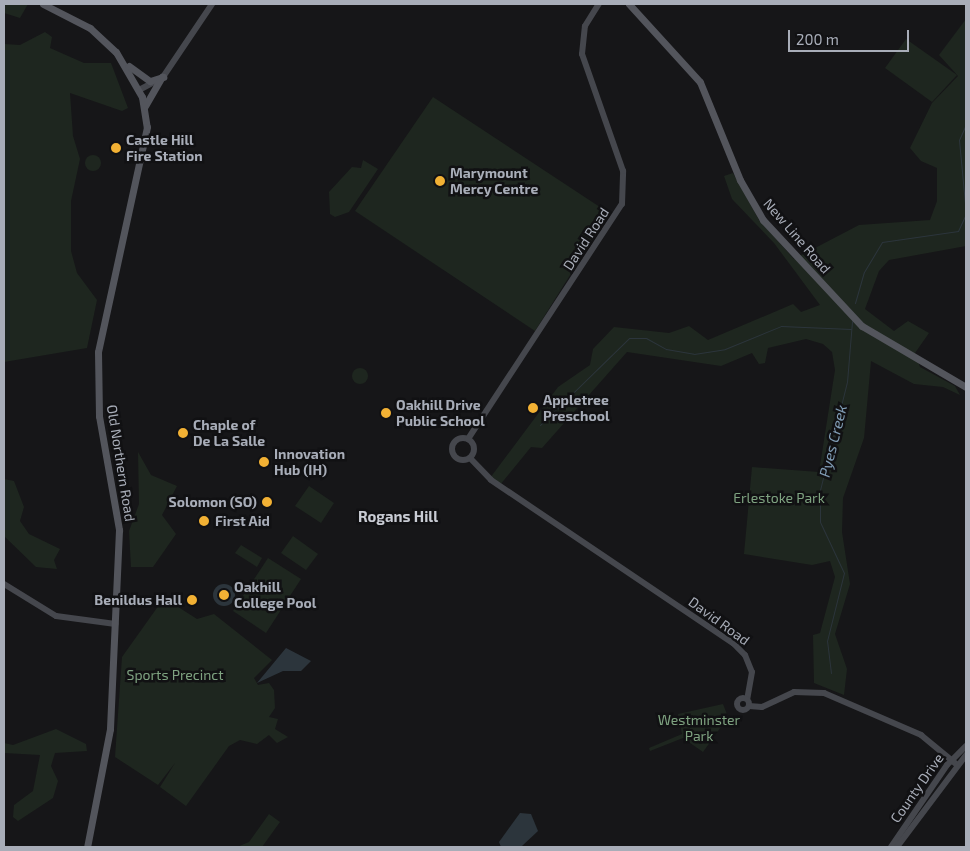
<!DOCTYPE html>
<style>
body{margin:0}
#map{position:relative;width:970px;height:851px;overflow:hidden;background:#161618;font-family:"Exo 2",sans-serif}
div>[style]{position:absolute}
.green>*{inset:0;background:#1e261f}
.round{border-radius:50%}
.water>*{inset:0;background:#2c353c}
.stream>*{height:1px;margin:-0.5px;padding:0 0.5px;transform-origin:0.5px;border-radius:0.5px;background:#2c353c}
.secondary>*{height:6px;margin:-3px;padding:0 3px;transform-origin:3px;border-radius:3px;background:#45474d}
.secondary>.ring{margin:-3px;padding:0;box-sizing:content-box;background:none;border:6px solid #45474d;border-radius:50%}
.primary>*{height:7px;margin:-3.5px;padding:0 3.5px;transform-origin:3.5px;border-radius:3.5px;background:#53555c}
.dots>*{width:14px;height:14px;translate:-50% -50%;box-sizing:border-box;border:2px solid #111113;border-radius:50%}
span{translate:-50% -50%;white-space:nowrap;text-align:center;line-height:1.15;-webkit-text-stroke:5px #111113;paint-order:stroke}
.poi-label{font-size:14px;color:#a8adb8;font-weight:700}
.left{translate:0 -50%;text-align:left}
.right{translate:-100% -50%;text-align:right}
.street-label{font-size:14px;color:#a8adb8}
.park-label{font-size:14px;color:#7fa381}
.water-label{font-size:15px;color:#7f9bb3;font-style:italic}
.neighbourhood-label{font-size:15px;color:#c9ccd4;font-weight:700}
.frame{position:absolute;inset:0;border:5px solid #a8adb8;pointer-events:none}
.scale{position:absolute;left:788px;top:30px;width:121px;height:22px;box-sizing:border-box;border:2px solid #a8adb8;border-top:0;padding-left:6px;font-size:15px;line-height:18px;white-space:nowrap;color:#a8adb8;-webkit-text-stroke:4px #111113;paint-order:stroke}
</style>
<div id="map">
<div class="green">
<i style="clip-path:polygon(4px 4px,28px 4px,20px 18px,4px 13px)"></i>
<i style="clip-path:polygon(966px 19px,966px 246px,889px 260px,879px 271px,865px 309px,894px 331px,908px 321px,929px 333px,915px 353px,920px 367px,955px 386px,960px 395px,943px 387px,914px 384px,871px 361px,864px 438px,843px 498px,842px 532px,850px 584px,835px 634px,847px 669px,844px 695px,814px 683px,813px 635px,820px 633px,835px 577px,830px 561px,812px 565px,744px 554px,752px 467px,819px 472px,835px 370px,832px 352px,823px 344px,806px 339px,768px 348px,765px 363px,759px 364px,752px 353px,721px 366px,627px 352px,542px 448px,531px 447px,500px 485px,490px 478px,558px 387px,590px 365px,593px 349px,614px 327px,669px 333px,689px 326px,708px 340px,793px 304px,801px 312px,820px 305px,774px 243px,732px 199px,724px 176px,733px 173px,759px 220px,794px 259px,859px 225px,930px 220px,937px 201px,937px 168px,921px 161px,910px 148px,932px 103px,958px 76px,939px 55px)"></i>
<i style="clip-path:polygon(45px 32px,52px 37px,50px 48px,84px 63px,111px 63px,128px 108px,122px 111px,70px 93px,73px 136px,80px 159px,71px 201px,71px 251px,77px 273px,97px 300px,87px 348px,4px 362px,4px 44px,20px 45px)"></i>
<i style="clip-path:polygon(906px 39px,957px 75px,932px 102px,885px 68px)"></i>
<i style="clip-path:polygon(433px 97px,609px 213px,535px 331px,355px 211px)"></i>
<i class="round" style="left:85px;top:155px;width:16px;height:16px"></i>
<i style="clip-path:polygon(363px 160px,378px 169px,349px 212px,335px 217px,330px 214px,329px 192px,352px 167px,361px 168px)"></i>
<i class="round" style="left:352px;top:368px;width:16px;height:16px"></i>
<i style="clip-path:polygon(138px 452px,151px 475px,177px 486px,162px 515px,176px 534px,153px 567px,131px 567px,129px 531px,139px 504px)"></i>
<i style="clip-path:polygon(4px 479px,14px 481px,24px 507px,20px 521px,29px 534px,60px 549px,54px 560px,57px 569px,36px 567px,5px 537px)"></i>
<i style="clip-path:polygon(309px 486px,334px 503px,321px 523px,295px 506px)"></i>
<i style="clip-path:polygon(293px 536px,318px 554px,306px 570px,281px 553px)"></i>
<i style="clip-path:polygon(241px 545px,262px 558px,257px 567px,235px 553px)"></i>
<i style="clip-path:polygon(268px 558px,301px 579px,266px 633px,233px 611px)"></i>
<i style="clip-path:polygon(164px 598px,197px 619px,214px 614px,272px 660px,254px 678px,258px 685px,269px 683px,274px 690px,275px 708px,269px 717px,278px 719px,275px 729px,288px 737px,277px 743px,269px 735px,257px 744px,240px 740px,229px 746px,186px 806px,160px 787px,175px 763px,158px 785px,115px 757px,122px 657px)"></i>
<i style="clip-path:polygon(723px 704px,728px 717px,703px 752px,683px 738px,650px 751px,649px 748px,682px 734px,678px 714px)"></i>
<i style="clip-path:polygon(56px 729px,86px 744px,87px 751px,55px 753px,51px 766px,58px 781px,53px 798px,18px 821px,13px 817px,14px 805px,33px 791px,40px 755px,4px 753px,4px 743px,13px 745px)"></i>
<i style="clip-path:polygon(269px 814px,280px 822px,262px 847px,237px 847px,249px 842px)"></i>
</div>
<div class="water">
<i class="round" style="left:213px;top:584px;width:22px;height:22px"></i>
<i style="clip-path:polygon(286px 648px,311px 661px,301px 671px,283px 671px,257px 683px)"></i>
<i style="clip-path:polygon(520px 813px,531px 814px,538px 831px,522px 846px,501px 847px,499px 842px)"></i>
</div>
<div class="stream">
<i style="left:855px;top:303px;width:32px;rotate:-74deg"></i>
<i style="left:864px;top:272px;width:35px;rotate:-59deg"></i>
<i style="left:882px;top:242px;width:77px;rotate:-8.2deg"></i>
<i style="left:958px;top:231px;width:19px;rotate:-65deg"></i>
<i style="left:966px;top:214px;width:74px;rotate:-95.4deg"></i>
<i style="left:959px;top:140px;width:17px;rotate:-66deg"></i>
<i style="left:540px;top:425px;width:124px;rotate:-44.3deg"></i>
<i style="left:629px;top:338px;width:17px"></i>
<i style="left:646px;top:338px;width:23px;rotate:29deg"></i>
<i style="left:666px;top:349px;width:28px;rotate:10deg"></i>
<i style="left:694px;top:354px;width:31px;rotate:-9deg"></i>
<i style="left:725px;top:349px;width:61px;rotate:-22.3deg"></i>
<i style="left:781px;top:326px;width:70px;rotate:2.5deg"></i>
<i style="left:831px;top:673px;width:32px;rotate:-97deg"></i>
<i style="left:827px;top:641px;width:70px;rotate:-76deg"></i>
<i style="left:844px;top:573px;width:56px;rotate:-115.2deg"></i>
<i style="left:820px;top:522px;width:32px;rotate:-90deg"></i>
<i style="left:820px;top:490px;width:111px;rotate:-76deg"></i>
<i style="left:847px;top:382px;width:61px;rotate:-85.3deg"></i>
</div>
<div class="secondary">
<i style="left:139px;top:90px;width:27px;rotate:-28deg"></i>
<i style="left:163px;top:77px;width:88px;rotate:-56.1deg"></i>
<i class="ring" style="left:452px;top:438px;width:16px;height:16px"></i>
<i style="left:468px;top:439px;width:281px;rotate:-56.8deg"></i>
<i style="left:622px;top:204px;width:33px;rotate:-88deg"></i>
<i style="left:623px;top:171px;width:124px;rotate:-109.3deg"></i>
<i style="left:582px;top:54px;width:28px;rotate:-84deg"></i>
<i style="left:585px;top:26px;width:26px;rotate:-58deg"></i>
<i style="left:470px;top:458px;width:30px;rotate:46deg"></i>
<i style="left:491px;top:480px;width:292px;rotate:34deg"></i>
<i style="left:733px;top:643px;width:17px;rotate:45deg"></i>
<i style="left:745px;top:655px;width:18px;rotate:68deg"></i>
<i style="left:752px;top:672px;width:27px;rotate:100deg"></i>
<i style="left:4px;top:584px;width:61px;rotate:31.6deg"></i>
<i style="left:56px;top:616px;width:60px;rotate:7.7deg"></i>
<i class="ring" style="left:737px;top:698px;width:6px;height:6px"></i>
<i style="left:749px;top:706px;width:13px;rotate:4deg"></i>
<i style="left:762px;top:707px;width:35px;rotate:-25deg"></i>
<i style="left:794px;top:692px;width:30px;rotate:2deg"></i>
<i style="left:824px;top:693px;width:106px;rotate:23.4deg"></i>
<i style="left:921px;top:735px;width:45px;rotate:39.6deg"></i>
<i style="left:891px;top:847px;width:99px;rotate:-55.7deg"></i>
<i style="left:947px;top:765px;width:27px;rotate:-45deg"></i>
<i style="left:897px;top:847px;width:115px;rotate:-53.1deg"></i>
</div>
<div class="primary">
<i style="left:43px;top:4px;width:53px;rotate:27.1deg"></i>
<i style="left:90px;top:28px;width:35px;rotate:43deg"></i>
<i style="left:116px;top:52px;width:52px;rotate:60deg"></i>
<i style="left:142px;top:97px;width:30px;rotate:81deg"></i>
<i style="left:147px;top:127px;width:230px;rotate:102.3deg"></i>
<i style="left:98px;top:352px;width:64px;rotate:89.1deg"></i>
<i style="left:99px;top:416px;width:116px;rotate:80deg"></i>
<i style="left:119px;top:530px;width:199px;rotate:92.6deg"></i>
<i style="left:110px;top:729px;width:120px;rotate:101deg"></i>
<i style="left:629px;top:4px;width:105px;rotate:47.7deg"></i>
<i style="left:700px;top:82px;width:106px;rotate:67.8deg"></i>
<i style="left:740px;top:180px;width:46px;rotate:60.1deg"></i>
<i style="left:763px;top:220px;width:145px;rotate:47deg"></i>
<i style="left:862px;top:326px;width:121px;rotate:30.4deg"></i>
<i style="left:129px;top:66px;width:26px;rotate:36deg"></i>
<i style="left:150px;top:81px;width:14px;rotate:-17deg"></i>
<i style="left:145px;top:106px;width:34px;rotate:-60deg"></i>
</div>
<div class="dots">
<i style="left:116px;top:148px;background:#f2b134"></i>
<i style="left:440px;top:181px;background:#f2b134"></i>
<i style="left:533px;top:408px;background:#f2b134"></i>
<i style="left:386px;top:413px;background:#f2b134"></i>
<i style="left:183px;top:433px;background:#f2b134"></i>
<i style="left:264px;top:462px;background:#f2b134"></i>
<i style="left:267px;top:502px;background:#f2b134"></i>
<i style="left:204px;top:521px;background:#f2b134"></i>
<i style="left:224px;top:595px;background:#f2b134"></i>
<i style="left:192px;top:600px;background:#f2b134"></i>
</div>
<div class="poi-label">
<span class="left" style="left:126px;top:148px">Castle Hill<br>Fire Station</span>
<span class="left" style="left:450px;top:181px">Marymount<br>Mercy Centre</span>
<span class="left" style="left:543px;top:408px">Appletree<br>Preschool</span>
<span class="left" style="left:396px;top:413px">Oakhill Drive<br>Public School</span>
<span class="left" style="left:193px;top:433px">Chaple of<br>De La Salle</span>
<span class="left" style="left:274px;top:462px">Innovation<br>Hub (IH)</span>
<span class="right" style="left:257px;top:502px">Solomon (SO)</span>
<span class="left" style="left:215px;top:521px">First Aid</span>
<span class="left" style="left:234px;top:595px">Oakhill<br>College Pool</span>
<span class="right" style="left:182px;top:600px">Benildus Hall</span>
</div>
<div class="street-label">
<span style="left:797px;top:236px;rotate:49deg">New Line Road</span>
<span style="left:586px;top:239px;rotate:-57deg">David Road</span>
<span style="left:121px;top:463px;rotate:81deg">Old Northern Road</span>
<span style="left:719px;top:621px;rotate:36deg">David Road</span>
<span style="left:917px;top:788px;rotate:-55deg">County Drive</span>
</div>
<div class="park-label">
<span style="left:779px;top:498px">Erlestoke Park</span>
<span style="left:175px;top:675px">Sports Precinct</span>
<span style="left:699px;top:728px">Westminster<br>Park</span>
</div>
<div class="water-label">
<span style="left:833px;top:441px;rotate:-76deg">Pyes Creek</span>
</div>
<div class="neighbourhood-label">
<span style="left:398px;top:517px">Rogans Hill</span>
</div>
<div class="frame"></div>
<div class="scale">200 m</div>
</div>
